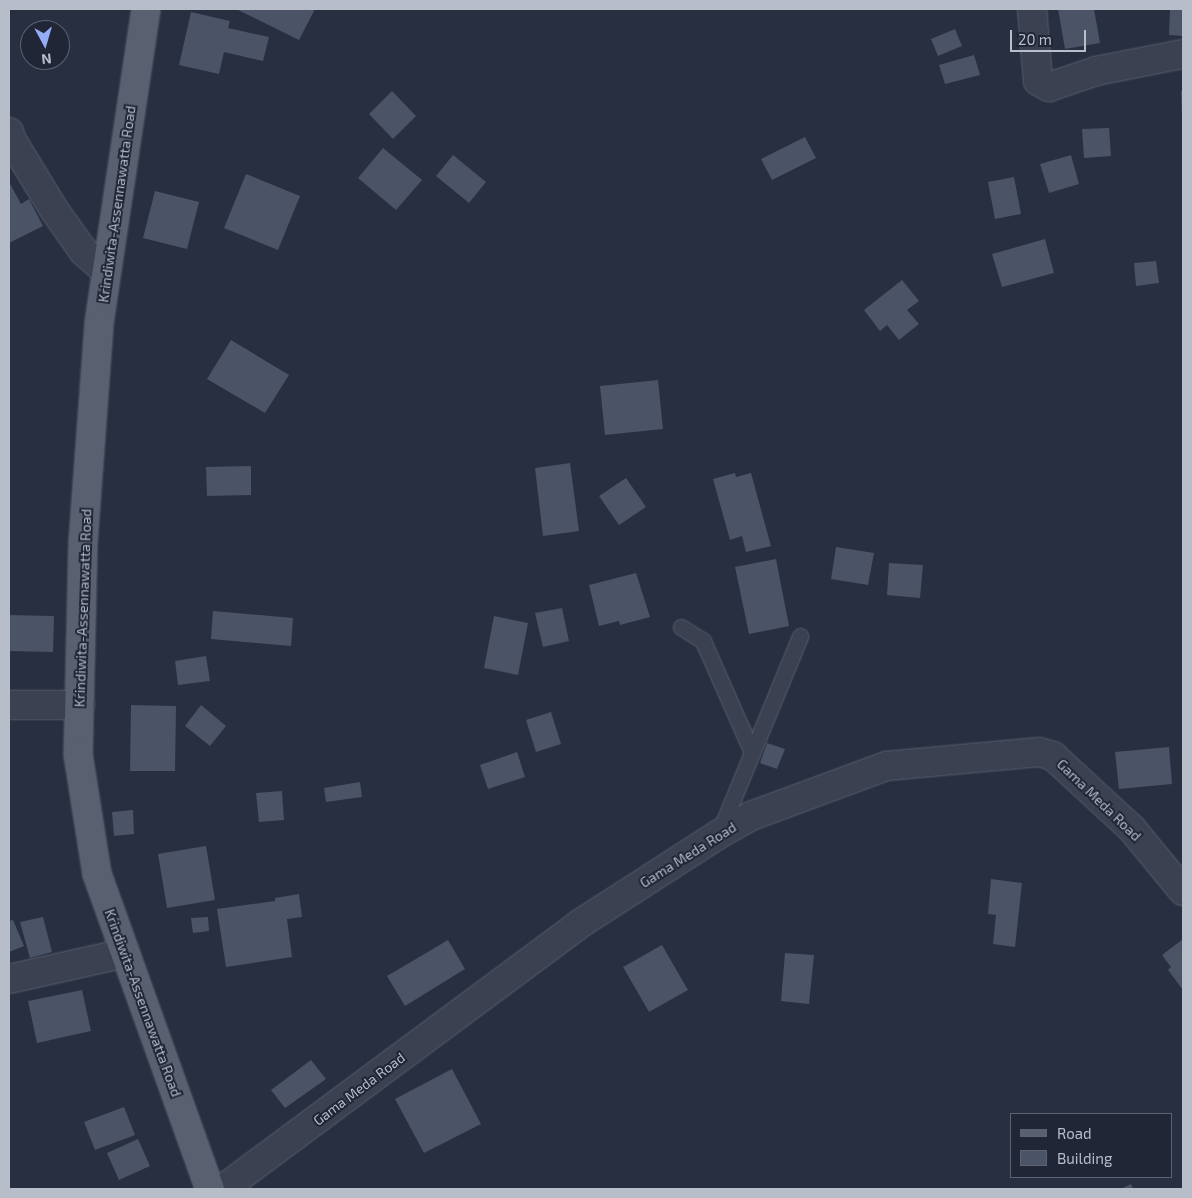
<!DOCTYPE html>
<style>
body{margin:0}
#map{position:relative;width:1192px;height:1198px;overflow:hidden;background:#272f40;font-family:"Exo 2",sans-serif}
div>[style]{position:absolute}
.building>*{inset:0;background:#4b5367}
.roads{filter:drop-shadow(0 0 1px #595f6d) drop-shadow(0 0 1px #595f6d)}
.lane>*{height:15px;margin:-7.5px;padding:0 7.5px;transform-origin:7.5px;border-radius:7.5px;background:#3b4150}
.street>*{height:28px;margin:-14px;padding:0 14px;transform-origin:14px;border-radius:14px;background:#3b4150}
.primary>*{height:28px;margin:-14px;padding:0 14px;transform-origin:14px;border-radius:14px;background:#596070}
span{translate:-50% -50%;white-space:nowrap;text-align:center;line-height:1.15;-webkit-text-stroke:4px #202635;paint-order:stroke}
.street-label{font-size:14px;color:#b8bdca}
.frame{position:absolute;inset:0;border:10px solid #b8bdca;pointer-events:none}
.legend{position:absolute;left:1010px;top:1113px;width:162px;height:65px;box-sizing:border-box;background:#202635;border:1px solid #5d6271;margin:0;padding:6px 9px;list-style:none;font-size:15px;color:#b8bdca}
.legend li{display:flex;align-items:center;gap:10px;height:25px}
.legend b{width:25px;border:1px solid #5d6271}
.north{position:absolute;left:20px;top:20px;width:50px;height:50px;box-sizing:border-box;background:#202635;border:1px solid #5d6271;border-radius:50%;rotate:174deg;font-size:14px;font-weight:700;line-height:20px;text-align:center;color:#b8bdca}
.north::after{content:'';display:block;margin:auto;width:18px;height:22px;background:#93aef4;clip-path:polygon(50% 0,100% 100%,50% 72%,0 100%)}
.scale{position:absolute;left:1010px;top:30px;width:76px;height:22px;box-sizing:border-box;border:2px solid #b8bdca;border-top:0;padding-left:6px;font-size:15px;line-height:18px;white-space:nowrap;color:#b8bdca;-webkit-text-stroke:4px #202635;paint-order:stroke}
</style>
<div id="map">
<div class="building">
<i style="clip-path:polygon(236px 9px,315px 9px,299px 40px)"></i>
<i style="clip-path:polygon(1058px 9px,1094px 9px,1100px 43px,1065px 49px)"></i>
<i style="clip-path:polygon(1170px 9px,1183px 9px,1183px 36px,1169px 35px)"></i>
<i style="clip-path:polygon(191px 12px,230px 21px,228px 28px,269px 37px,263px 61px,224px 52px,219px 74px,179px 65px)"></i>
<i style="clip-path:polygon(955px 29px,962px 46px,938px 56px,931px 39px)"></i>
<i style="clip-path:polygon(974px 55px,980px 75px,945px 84px,939px 65px)"></i>
<i style="clip-path:polygon(392px 91px,416px 116px,393px 139px,369px 114px)"></i>
<i style="clip-path:polygon(1181px 91px,1183px 91px,1183px 118px,1182px 118px)"></i>
<i style="clip-path:polygon(1109px 128px,1111px 156px,1084px 158px,1082px 129px)"></i>
<i style="clip-path:polygon(805px 137px,816px 158px,772px 180px,761px 159px)"></i>
<i style="clip-path:polygon(383px 148px,422px 180px,396px 210px,358px 178px)"></i>
<i style="clip-path:polygon(453px 155px,486px 182px,469px 203px,436px 176px)"></i>
<i style="clip-path:polygon(1071px 155px,1079px 184px,1049px 193px,1040px 164px)"></i>
<i style="clip-path:polygon(246px 174px,300px 196px,278px 250px,224px 228px)"></i>
<i style="clip-path:polygon(1014px 177px,1021px 214px,995px 219px,988px 182px)"></i>
<i style="clip-path:polygon(9px 182px,21px 204px,29px 199px,43px 226px,9px 243px)"></i>
<i style="clip-path:polygon(155px 191px,199px 202px,187px 249px,143px 238px)"></i>
<i style="clip-path:polygon(1045px 239px,1054px 273px,1002px 287px,992px 254px)"></i>
<i style="clip-path:polygon(1156px 261px,1159px 283px,1136px 286px,1134px 263px)"></i>
<i style="clip-path:polygon(902px 280px,919px 301px,907px 310px,919px 324px,899px 340px,887px 325px,880px 331px,864px 310px)"></i>
<i style="clip-path:polygon(231px 340px,289px 375px,265px 413px,207px 379px)"></i>
<i style="clip-path:polygon(658px 380px,663px 429px,605px 435px,600px 386px)"></i>
<i style="clip-path:polygon(570px 463px,579px 531px,543px 536px,535px 468px)"></i>
<i style="clip-path:polygon(251px 466px,251px 495px,207px 496px,206px 467px)"></i>
<i style="clip-path:polygon(735px 473px,736px 477px,751px 473px,771px 546px,746px 552px,742px 536px,730px 540px,713px 479px)"></i>
<i style="clip-path:polygon(626px 478px,646px 507px,619px 525px,599px 496px)"></i>
<i style="clip-path:polygon(836px 547px,874px 553px,868px 585px,831px 579px)"></i>
<i style="clip-path:polygon(776px 559px,789px 626px,749px 634px,735px 567px)"></i>
<i style="clip-path:polygon(889px 563px,923px 565px,920px 598px,887px 595px)"></i>
<i style="clip-path:polygon(636px 573px,650px 617px,620px 625px,619px 621px,599px 626px,589px 585px)"></i>
<i style="clip-path:polygon(562px 608px,569px 641px,543px 647px,535px 613px)"></i>
<i style="clip-path:polygon(213px 611px,293px 618px,291px 646px,211px 639px)"></i>
<i style="clip-path:polygon(9px 615px,54px 616px,53px 652px,9px 651px)"></i>
<i style="clip-path:polygon(494px 616px,528px 623px,518px 675px,484px 668px)"></i>
<i style="clip-path:polygon(206px 656px,210px 681px,178px 685px,175px 661px)"></i>
<i style="clip-path:polygon(131px 705px,176px 706px,175px 771px,130px 771px)"></i>
<i style="clip-path:polygon(201px 705px,226px 726px,210px 746px,185px 726px)"></i>
<i style="clip-path:polygon(551px 712px,561px 744px,536px 752px,526px 720px)"></i>
<i style="clip-path:polygon(767px 743px,785px 749px,777px 769px,760px 763px)"></i>
<i style="clip-path:polygon(1169px 747px,1172px 784px,1119px 789px,1115px 752px)"></i>
<i style="clip-path:polygon(517px 752px,525px 777px,488px 789px,480px 765px)"></i>
<i style="clip-path:polygon(360px 782px,362px 797px,326px 802px,324px 788px)"></i>
<i style="clip-path:polygon(282px 791px,284px 820px,259px 822px,256px 793px)"></i>
<i style="clip-path:polygon(133px 810px,134px 834px,114px 836px,112px 812px)"></i>
<i style="clip-path:polygon(206px 846px,215px 900px,167px 908px,158px 854px)"></i>
<i style="clip-path:polygon(991px 879px,1022px 883px,1015px 947px,993px 944px,996px 915px,988px 914px)"></i>
<i style="clip-path:polygon(299px 894px,302px 917px,287px 919px,292px 957px,226px 967px,217px 909px,275px 901px,275px 898px)"></i>
<i style="clip-path:polygon(43px 917px,52px 952px,30px 958px,20px 922px)"></i>
<i style="clip-path:polygon(208px 917px,209px 931px,193px 933px,191px 918px)"></i>
<i style="clip-path:polygon(13px 920px,24px 946px,9px 952px,9px 921px)"></i>
<i style="clip-path:polygon(1183px 939px,1183px 990px,1168px 970px,1171px 967px,1162px 955px)"></i>
<i style="clip-path:polygon(448px 940px,465px 969px,405px 1006px,387px 976px)"></i>
<i style="clip-path:polygon(662px 945px,688px 990px,649px 1012px,623px 967px)"></i>
<i style="clip-path:polygon(785px 953px,814px 955px,809px 1004px,781px 1001px)"></i>
<i style="clip-path:polygon(82px 990px,91px 1031px,37px 1043px,28px 1001px)"></i>
<i style="clip-path:polygon(311px 1060px,326px 1079px,285px 1108px,271px 1090px)"></i>
<i style="clip-path:polygon(452px 1069px,481px 1124px,424px 1153px,395px 1099px)"></i>
<i style="clip-path:polygon(124px 1107px,135px 1135px,95px 1150px,84px 1122px)"></i>
<i style="clip-path:polygon(138px 1139px,150px 1166px,119px 1180px,107px 1153px)"></i>
<i style="clip-path:polygon(1131px 1184px,1133px 1189px,1121px 1189px)"></i>
</div>
<div class="roads">
<div class="lane">
<i style="left:681px;top:627px;width:26px;rotate:32deg"></i>
<i style="left:703px;top:641px;width:121px;rotate:66.2deg"></i>
<i style="left:719px;top:833px;width:213px;rotate:-67.6deg"></i>
</div>
<div class="street">
<i style="left:1032px;top:9px;width:72px;rotate:85.2deg"></i>
<i style="left:1038px;top:81px;width:13px;rotate:29deg"></i>
<i style="left:1049px;top:87px;width:50px;rotate:-18.8deg"></i>
<i style="left:1096px;top:71px;width:89px;rotate:-11.1deg"></i>
<i style="left:9px;top:132px;width:7px;rotate:74deg"></i>
<i style="left:11px;top:139px;width:84px;rotate:58.6deg"></i>
<i style="left:55px;top:211px;width:50px;rotate:54.7deg"></i>
<i style="left:84px;top:252px;width:30px;rotate:41deg"></i>
<i style="left:9px;top:705px;width:71px"></i>
<i style="left:9px;top:979px;width:119px;rotate:-12.6deg"></i>
<i style="left:223px;top:1189px;width:446px;rotate:-36.6deg"></i>
<i style="left:581px;top:923px;width:164px;rotate:-32.8deg"></i>
<i style="left:719px;top:834px;width:37px;rotate:-29deg"></i>
<i style="left:751px;top:816px;width:144px;rotate:-20.3deg"></i>
<i style="left:886px;top:766px;width:154px;rotate:-5.2deg"></i>
<i style="left:1039px;top:752px;width:15px;rotate:16deg"></i>
<i style="left:1053px;top:756px;width:108px;rotate:42.7deg"></i>
<i style="left:1132px;top:829px;width:80px;rotate:50.6deg"></i>
</div>
<div class="primary">
<i style="left:146px;top:9px;width:319px;rotate:98.5deg"></i>
<i style="left:99px;top:325px;width:217px;rotate:94.2deg"></i>
<i style="left:83px;top:541px;width:213px;rotate:91.3deg"></i>
<i style="left:78px;top:754px;width:121px;rotate:81deg"></i>
<i style="left:97px;top:874px;width:335px;rotate:70.3deg"></i>
</div>
</div>
<div class="street-label">
<span style="left:117px;top:204px;rotate:-82deg">Krindiwita-Assennawatta Road</span>
<span style="left:83px;top:608px;rotate:-88deg">Krindiwita-Assennawatta Road</span>
<span style="left:1099px;top:800px;rotate:44deg">Gama Meda Road</span>
<span style="left:688px;top:855px;rotate:-32deg">Gama Meda Road</span>
<span style="left:143px;top:1003px;rotate:70deg">Krindiwita-Assennawatta Road</span>
<span style="left:359px;top:1089px;rotate:-37deg">Gama Meda Road</span>
</div>
<div class="frame"></div>
<ul class="legend">
<li><b style="height:6px;background:#596070"></b>Road</li>
<li><b style="height:14px;background:#4b5367"></b>Building</li>
</ul>
<div class="north">N</div>
<div class="scale">20 m</div>
</div>
